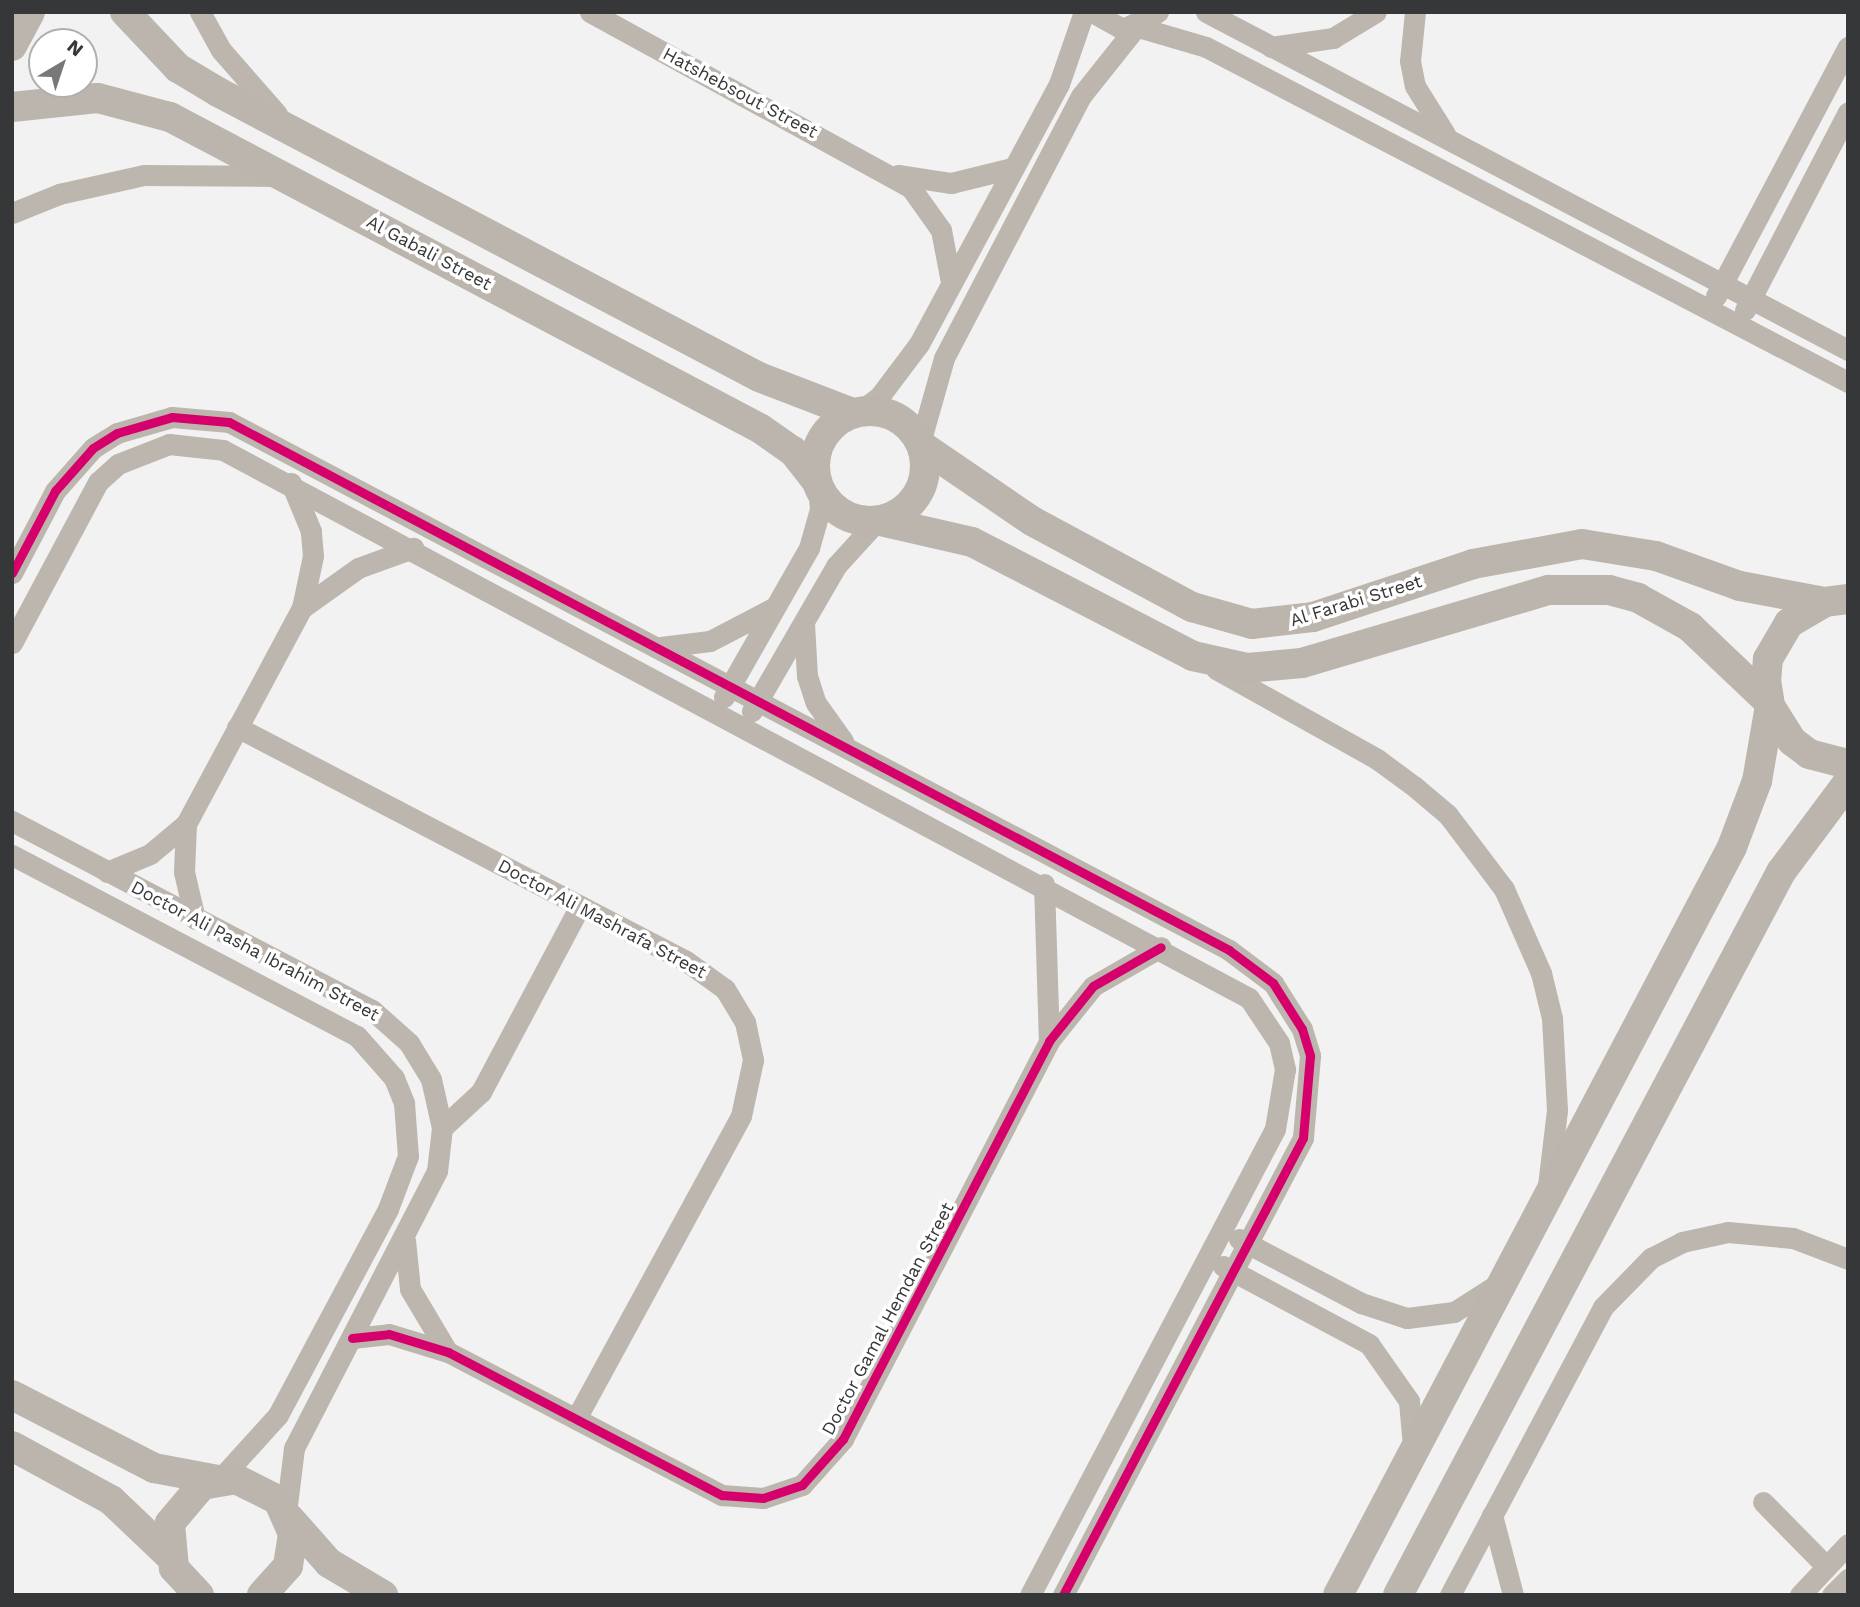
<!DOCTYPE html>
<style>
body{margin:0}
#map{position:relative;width:1860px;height:1607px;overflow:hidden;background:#f2f2f3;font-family:"Work Sans",sans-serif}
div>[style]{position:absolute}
.street>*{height:21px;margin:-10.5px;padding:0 10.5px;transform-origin:10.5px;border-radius:10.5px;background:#bcb6ae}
.secondary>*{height:30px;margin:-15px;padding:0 15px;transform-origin:15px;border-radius:15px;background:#bbb5ad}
.secondary>.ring{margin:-15px;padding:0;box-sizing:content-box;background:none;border:30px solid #bbb5ad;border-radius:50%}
.cycleway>*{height:9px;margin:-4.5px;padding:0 4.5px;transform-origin:4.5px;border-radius:4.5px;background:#d6006c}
span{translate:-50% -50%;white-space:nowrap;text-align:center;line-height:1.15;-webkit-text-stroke:7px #fff;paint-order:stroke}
.street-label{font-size:18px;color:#363738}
.frame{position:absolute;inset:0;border:14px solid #363738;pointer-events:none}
.north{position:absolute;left:28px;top:28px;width:70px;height:70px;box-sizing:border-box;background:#fff;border:2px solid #afafaf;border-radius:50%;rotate:39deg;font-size:19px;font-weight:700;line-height:28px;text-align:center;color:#363738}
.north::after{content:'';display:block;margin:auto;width:24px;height:32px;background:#787879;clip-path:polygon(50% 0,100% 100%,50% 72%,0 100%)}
</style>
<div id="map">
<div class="street">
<i style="left:200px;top:12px;width:43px;rotate:61.1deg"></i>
<i style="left:221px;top:50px;width:85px;rotate:48.8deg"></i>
<i style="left:590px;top:12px;width:366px;rotate:28.7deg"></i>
<i style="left:911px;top:188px;width:52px;rotate:54.5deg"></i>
<i style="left:941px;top:230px;width:53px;rotate:79.1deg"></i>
<i style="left:1092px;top:12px;width:35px;rotate:29deg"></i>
<i style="left:1123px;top:29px;width:39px;rotate:-26deg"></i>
<i style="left:1206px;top:12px;width:726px;rotate:27.77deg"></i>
<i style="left:1415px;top:12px;width:49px;rotate:95.8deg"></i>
<i style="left:1410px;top:61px;width:25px;rotate:79deg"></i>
<i style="left:1415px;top:86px;width:57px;rotate:58deg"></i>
<i style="left:1138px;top:27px;width:71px;rotate:16.4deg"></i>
<i style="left:1206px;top:47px;width:724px;rotate:27.56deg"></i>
<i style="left:1271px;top:47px;width:63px;rotate:-8.3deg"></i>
<i style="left:1333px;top:38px;width:50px;rotate:-31.2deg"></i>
<i style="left:898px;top:175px;width:54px;rotate:8.6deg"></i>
<i style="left:951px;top:183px;width:63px;rotate:-13.8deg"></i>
<i style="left:12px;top:213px;width:51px;rotate:-22deg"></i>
<i style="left:59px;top:194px;width:87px;rotate:-12.6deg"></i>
<i style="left:144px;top:175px;width:130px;rotate:0.4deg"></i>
<i style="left:1716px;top:296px;width:282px;rotate:-62.1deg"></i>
<i style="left:1745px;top:310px;width:223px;rotate:-62.5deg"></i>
<i style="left:859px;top:412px;width:25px;rotate:-37deg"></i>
<i style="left:879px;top:397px;width:66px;rotate:-53deg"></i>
<i style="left:919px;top:344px;width:295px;rotate:-61.7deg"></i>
<i style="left:1059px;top:84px;width:76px;rotate:-70.9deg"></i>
<i style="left:920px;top:443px;width:88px;rotate:-74.2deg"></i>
<i style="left:944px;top:358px;width:296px;rotate:-62.4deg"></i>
<i style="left:1081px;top:96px;width:87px;rotate:-51.5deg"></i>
<i style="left:12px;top:573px;width:93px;rotate:-62.3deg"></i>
<i style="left:55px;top:491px;width:57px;rotate:-48.5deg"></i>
<i style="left:93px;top:448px;width:28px;rotate:-32deg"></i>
<i style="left:117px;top:433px;width:57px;rotate:-16.2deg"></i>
<i style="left:172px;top:417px;width:57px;rotate:5deg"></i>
<i style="left:229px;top:422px;width:1131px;rotate:27.83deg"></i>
<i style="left:1229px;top:950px;width:55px;rotate:36.9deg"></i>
<i style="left:1273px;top:983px;width:54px;rotate:57.8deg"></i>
<i style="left:1302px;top:1029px;width:28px;rotate:73deg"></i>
<i style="left:1310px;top:1056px;width:82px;rotate:94.9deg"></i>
<i style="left:1303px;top:1138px;width:516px;rotate:117.71deg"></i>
<i style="left:302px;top:608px;width:69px;rotate:-35.5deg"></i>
<i style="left:358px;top:568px;width:59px;rotate:-20deg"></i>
<i style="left:804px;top:623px;width:53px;rotate:86.8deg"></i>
<i style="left:807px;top:676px;width:28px;rotate:72deg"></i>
<i style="left:816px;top:703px;width:47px;rotate:54.6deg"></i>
<i style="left:12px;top:643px;width:183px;rotate:-61.9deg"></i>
<i style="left:98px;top:482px;width:27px;rotate:-42deg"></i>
<i style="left:118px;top:464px;width:55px;rotate:-21.4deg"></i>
<i style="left:169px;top:444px;width:54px;rotate:6.3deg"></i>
<i style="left:223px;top:450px;width:1163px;rotate:28.11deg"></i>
<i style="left:1249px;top:998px;width:54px;rotate:56.3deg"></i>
<i style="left:1279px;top:1043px;width:27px;rotate:77deg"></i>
<i style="left:1285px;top:1069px;width:61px;rotate:99.5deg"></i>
<i style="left:1275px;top:1129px;width:526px;rotate:117.73deg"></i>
<i style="left:661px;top:647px;width:49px;rotate:-7deg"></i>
<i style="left:710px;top:641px;width:71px;rotate:-27.6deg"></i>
<i style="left:1216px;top:669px;width:184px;rotate:29.2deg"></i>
<i style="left:1377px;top:759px;width:47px;rotate:36.4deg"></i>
<i style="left:1415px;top:787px;width:43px;rotate:40.3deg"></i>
<i style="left:1448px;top:815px;width:93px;rotate:52.9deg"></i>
<i style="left:1504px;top:889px;width:92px;rotate:66.2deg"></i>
<i style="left:1541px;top:973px;width:46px;rotate:76.3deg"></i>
<i style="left:1552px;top:1018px;width:92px;rotate:86.9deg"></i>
<i style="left:1557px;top:1110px;width:77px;rotate:96.8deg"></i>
<i style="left:724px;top:697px;width:172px;rotate:-60.3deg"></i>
<i style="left:809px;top:548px;width:41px;rotate:-74.2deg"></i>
<i style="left:820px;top:509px;width:23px;rotate:-95deg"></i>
<i style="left:752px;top:711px;width:168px;rotate:-59.9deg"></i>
<i style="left:836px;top:566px;width:61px;rotate:-47.7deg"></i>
<i style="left:237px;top:727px;width:506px;rotate:27.53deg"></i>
<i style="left:686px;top:961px;width:48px;rotate:35.7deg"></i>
<i style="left:725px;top:989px;width:39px;rotate:59deg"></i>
<i style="left:745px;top:1022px;width:39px;rotate:78deg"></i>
<i style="left:753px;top:1060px;width:57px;rotate:102.1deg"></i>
<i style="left:741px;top:1116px;width:345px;rotate:118.6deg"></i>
<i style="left:12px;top:821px;width:407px;rotate:27.7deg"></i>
<i style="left:372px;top:1010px;width:50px;rotate:41.7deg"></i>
<i style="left:409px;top:1043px;width:42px;rotate:58.6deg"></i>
<i style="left:431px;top:1079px;width:50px;rotate:77.3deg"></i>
<i style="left:442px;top:1128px;width:43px;rotate:96.6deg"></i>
<i style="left:437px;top:1171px;width:312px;rotate:117.3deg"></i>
<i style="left:294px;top:1448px;width:65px;rotate:97deg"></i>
<i style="left:186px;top:824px;width:48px;rotate:92.4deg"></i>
<i style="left:184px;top:872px;width:48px;rotate:76.8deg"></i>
<i style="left:12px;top:855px;width:390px;rotate:27.7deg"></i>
<i style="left:357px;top:1036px;width:56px;rotate:48.6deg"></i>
<i style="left:394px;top:1078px;width:27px;rotate:68deg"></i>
<i style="left:404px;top:1103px;width:53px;rotate:85.7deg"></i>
<i style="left:408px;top:1156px;width:57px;rotate:110.7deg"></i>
<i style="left:388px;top:1209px;width:234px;rotate:118.1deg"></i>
<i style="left:278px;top:1415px;width:86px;rotate:132.2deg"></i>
<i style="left:107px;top:872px;width:47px;rotate:-22.7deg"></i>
<i style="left:150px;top:854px;width:47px;rotate:-39.8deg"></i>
<i style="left:186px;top:824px;width:245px;rotate:-61.8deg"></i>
<i style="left:302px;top:608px;width:53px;rotate:-78.1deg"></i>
<i style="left:313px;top:556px;width:25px;rotate:-95deg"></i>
<i style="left:311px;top:531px;width:52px;rotate:-112.6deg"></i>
<i style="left:1044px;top:884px;width:157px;rotate:88.2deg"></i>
<i style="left:442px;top:1128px;width:53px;rotate:-42.7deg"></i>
<i style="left:481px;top:1092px;width:211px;rotate:-62deg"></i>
<i style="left:1239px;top:1239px;width:138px;rotate:27.7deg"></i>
<i style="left:1361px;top:1303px;width:48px;rotate:18.1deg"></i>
<i style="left:1407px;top:1318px;width:47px;rotate:-7.3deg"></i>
<i style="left:1454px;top:1312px;width:52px;rotate:-32.5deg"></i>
<i style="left:405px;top:1240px;width:49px;rotate:84.2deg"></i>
<i style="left:410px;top:1289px;width:72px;rotate:59.2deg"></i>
<i style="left:1223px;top:1266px;width:166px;rotate:28.1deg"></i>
<i style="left:1369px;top:1344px;width:70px;rotate:54.9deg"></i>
<i style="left:1409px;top:1401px;width:46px;rotate:85deg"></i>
<i style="left:352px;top:1338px;width:37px;rotate:-6deg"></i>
<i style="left:389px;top:1334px;width:62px;rotate:17deg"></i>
<i style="left:448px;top:1352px;width:309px;rotate:27.6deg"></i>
<i style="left:722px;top:1495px;width:41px;rotate:4.2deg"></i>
<i style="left:763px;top:1498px;width:41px;rotate:-18.4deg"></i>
<i style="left:802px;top:1485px;width:62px;rotate:-48.3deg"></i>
<i style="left:843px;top:1439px;width:448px;rotate:-62.6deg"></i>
<i style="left:1049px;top:1041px;width:70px;rotate:-51.3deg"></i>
<i style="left:1093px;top:986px;width:78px;rotate:-29.8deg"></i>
<i style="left:1763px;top:1502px;width:90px;rotate:45.5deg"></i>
<i style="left:1492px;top:1515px;width:83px;rotate:75.3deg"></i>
<i style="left:1450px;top:1595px;width:326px;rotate:-62deg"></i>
<i style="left:1603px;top:1307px;width:69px;rotate:-45.6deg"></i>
<i style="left:1651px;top:1258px;width:35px;rotate:-27deg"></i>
<i style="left:1682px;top:1242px;width:47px;rotate:-12.3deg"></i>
<i style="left:1728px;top:1232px;width:65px;rotate:5.3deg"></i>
<i style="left:1793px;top:1238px;width:59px;rotate:20.9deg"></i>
<i style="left:1800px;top:1595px;width:70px;rotate:-46.7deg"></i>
<i style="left:1832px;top:1595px;width:23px;rotate:-45deg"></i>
</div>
<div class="secondary">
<i style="left:125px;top:12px;width:77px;rotate:46.6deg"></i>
<i style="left:178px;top:68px;width:47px;rotate:31deg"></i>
<i style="left:218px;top:92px;width:611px;rotate:27.78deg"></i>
<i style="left:759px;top:377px;width:101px;rotate:21deg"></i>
<i style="left:12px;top:46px;width:38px;rotate:-62deg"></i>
<i style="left:12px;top:107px;width:86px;rotate:-6deg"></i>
<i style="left:98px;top:98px;width:74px;rotate:14.8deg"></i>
<i style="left:170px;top:117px;width:668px;rotate:27.83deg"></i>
<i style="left:761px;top:429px;width:39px;rotate:35deg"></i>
<i style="left:793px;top:451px;width:39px;rotate:52deg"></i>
<i class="ring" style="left:815px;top:411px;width:80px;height:80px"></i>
<i style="left:922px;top:446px;width:133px;rotate:34.3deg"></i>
<i style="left:1032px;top:521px;width:182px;rotate:28.3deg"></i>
<i style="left:1192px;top:607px;width:62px;rotate:15.8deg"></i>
<i style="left:1252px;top:624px;width:61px;rotate:-6.5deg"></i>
<i style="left:1313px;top:617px;width:169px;rotate:-18.3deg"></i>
<i style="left:1473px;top:564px;width:111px;rotate:-10.4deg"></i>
<i style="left:1582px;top:544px;width:75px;rotate:9.2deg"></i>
<i style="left:1656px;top:556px;width:89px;rotate:19.7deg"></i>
<i style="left:1740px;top:586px;width:86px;rotate:10.7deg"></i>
<i style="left:880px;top:521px;width:94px;rotate:12.9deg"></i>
<i style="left:972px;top:542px;width:249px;rotate:27.3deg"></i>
<i style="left:1193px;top:656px;width:55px;rotate:12.5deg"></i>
<i style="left:1247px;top:668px;width:55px;rotate:-5.2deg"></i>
<i style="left:1302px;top:663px;width:258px;rotate:-16.5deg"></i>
<i style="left:1549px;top:590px;width:60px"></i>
<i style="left:1609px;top:590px;width:30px;rotate:15deg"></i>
<i style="left:1638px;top:598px;width:60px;rotate:29.1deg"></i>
<i style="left:1690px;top:627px;width:108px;rotate:43.5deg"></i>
<i style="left:1848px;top:599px;width:23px;rotate:173deg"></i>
<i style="left:1825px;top:602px;width:42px;rotate:149.7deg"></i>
<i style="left:1789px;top:623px;width:42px;rotate:120.3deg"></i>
<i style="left:1768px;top:659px;width:21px;rotate:95deg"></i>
<i style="left:1766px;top:680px;width:26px;rotate:81deg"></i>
<i style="left:1770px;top:706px;width:41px;rotate:57.8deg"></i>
<i style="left:1792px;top:741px;width:21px;rotate:37deg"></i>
<i style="left:1809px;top:754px;width:40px;rotate:14.4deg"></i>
<i style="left:12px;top:1395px;width:160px;rotate:27.2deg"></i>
<i style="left:154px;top:1468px;width:65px;rotate:10.6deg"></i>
<i style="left:12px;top:1446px;width:113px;rotate:28.6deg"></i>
<i style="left:111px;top:1500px;width:81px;rotate:43.5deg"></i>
<i style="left:289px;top:1518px;width:60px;rotate:48.4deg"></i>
<i style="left:329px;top:1563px;width:63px;rotate:30.7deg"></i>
<i style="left:199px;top:1595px;width:37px;rotate:-133deg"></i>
<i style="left:174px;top:1568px;width:45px;rotate:-95.1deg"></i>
<i style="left:170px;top:1523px;width:50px;rotate:-49.9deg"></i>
<i style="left:202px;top:1485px;width:35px;rotate:-10deg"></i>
<i style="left:236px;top:1479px;width:47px;rotate:26.6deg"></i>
<i style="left:278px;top:1500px;width:37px;rotate:66deg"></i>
<i style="left:293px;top:1534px;width:32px;rotate:99deg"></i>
<i style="left:288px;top:1566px;width:39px;rotate:132deg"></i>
<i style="left:1338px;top:1595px;width:845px;rotate:-62.22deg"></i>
<i style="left:1732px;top:847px;width:71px;rotate:-69.3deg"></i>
<i style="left:1757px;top:781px;width:76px;rotate:-80.2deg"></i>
<i style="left:1398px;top:1595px;width:818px;rotate:-62.09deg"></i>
<i style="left:1781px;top:872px;width:112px;rotate:-53.3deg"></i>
</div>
<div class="cycleway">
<i style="left:12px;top:573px;width:93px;rotate:-62.3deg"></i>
<i style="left:55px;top:491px;width:57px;rotate:-48.5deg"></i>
<i style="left:93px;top:448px;width:28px;rotate:-32deg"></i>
<i style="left:117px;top:433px;width:57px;rotate:-16.2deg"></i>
<i style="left:172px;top:417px;width:57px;rotate:5deg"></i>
<i style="left:229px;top:422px;width:1131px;rotate:27.83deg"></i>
<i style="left:1229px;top:950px;width:55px;rotate:36.9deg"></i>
<i style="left:1273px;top:983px;width:54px;rotate:57.8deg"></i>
<i style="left:1302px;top:1029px;width:28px;rotate:73deg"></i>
<i style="left:1310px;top:1056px;width:82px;rotate:94.9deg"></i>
<i style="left:1303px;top:1138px;width:516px;rotate:117.71deg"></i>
<i style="left:352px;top:1338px;width:37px;rotate:-6deg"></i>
<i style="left:389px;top:1334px;width:62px;rotate:17deg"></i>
<i style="left:448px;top:1352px;width:309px;rotate:27.6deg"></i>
<i style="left:722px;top:1495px;width:41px;rotate:4.2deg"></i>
<i style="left:763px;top:1498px;width:41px;rotate:-18.4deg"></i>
<i style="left:802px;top:1485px;width:62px;rotate:-48.3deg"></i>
<i style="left:843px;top:1439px;width:448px;rotate:-62.6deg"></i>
<i style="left:1049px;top:1041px;width:70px;rotate:-51.3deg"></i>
<i style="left:1093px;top:986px;width:78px;rotate:-29.8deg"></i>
</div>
<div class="street-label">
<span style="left:740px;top:93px;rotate:28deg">Hatshebsout Street</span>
<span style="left:429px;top:253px;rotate:28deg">Al Gabali Street</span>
<span style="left:1356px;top:601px;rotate:-17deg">Al Farabi Street</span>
<span style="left:602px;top:919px;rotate:28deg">Doctor Ali Mashrafa Street</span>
<span style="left:255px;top:951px;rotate:28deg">Doctor Ali Pasha Ibrahim Street</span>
<span style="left:888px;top:1319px;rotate:-62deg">Doctor Gamal Hemdan Street</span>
</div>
<div class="frame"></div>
<div class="north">N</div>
</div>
